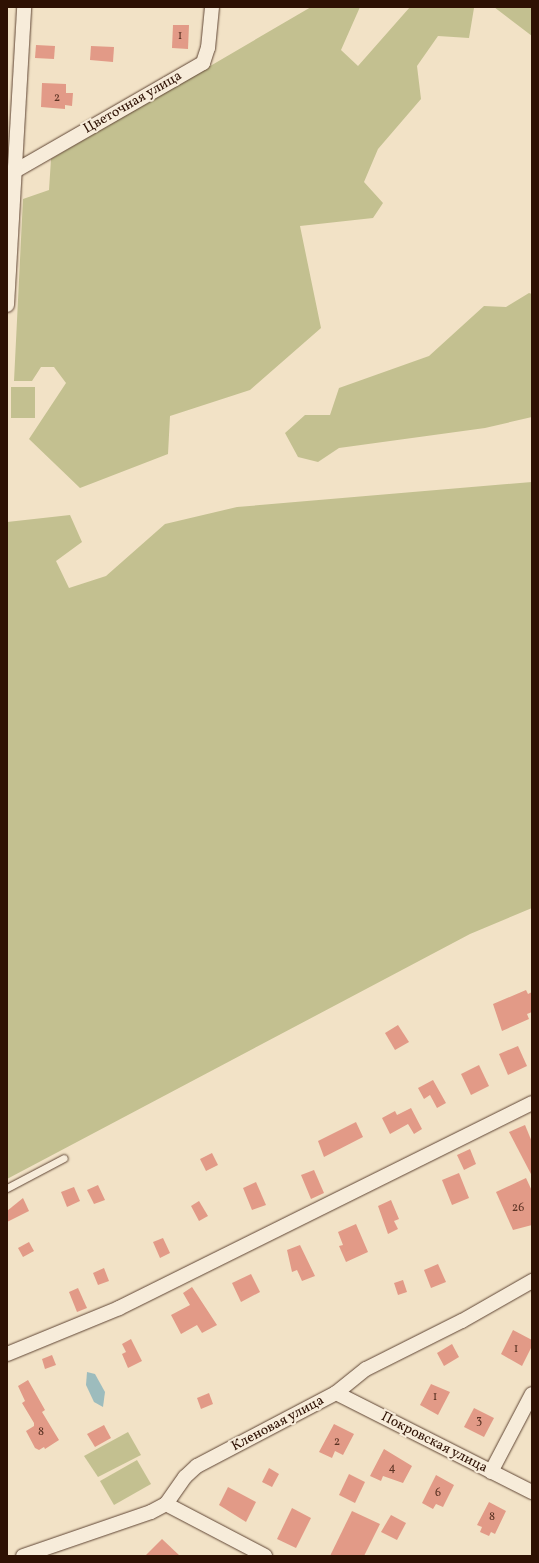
<!DOCTYPE html>
<meta charset="utf-8">
<style>
body{margin:0}
#map{position:relative;width:539px;height:1563px;overflow:hidden;background:#f2e2c6;font-family:Vollkorn,serif}
div>[style]{position:absolute}
.green>*{inset:0;background:#c3c090}
.water>*{inset:0;background:#9dbcbd}
.building>*{inset:0;background:#e29a87}
.roads{filter:drop-shadow(0 0 1px #5f4534) drop-shadow(0 0 1px #5f4534)}
.lane>*{height:7px;margin:-3.5px;padding:0 3.5px;transform-origin:3.5px;border-radius:3.5px;background:#f7ecda}
.street>*{height:14px;margin:-7px;padding:0 7px;transform-origin:7px;border-radius:7px;background:#f7ecda}
span{translate:-50% -50%;white-space:nowrap;text-align:center;line-height:1.15;-webkit-text-stroke:4px #f7ecda;paint-order:stroke}
.number-label{font-size:12px;color:#5b3324}
.number-label span{-webkit-text-stroke-width:0}
.street-label{font-size:14px;color:#2e1103}
.frame{position:absolute;inset:0;border:8px solid #2e1103;pointer-events:none}
</style>
<div id="map">
<div class="green">
<i style="clip-path:polygon(311px 7px,360px 7px,341px 50px,358px 66px,410px 7px,532px 7px,532px 36px,494px 7px,474px 8px,469px 38px,438px 36px,417px 66px,421px 99px,378px 149px,364px 182px,383px 203px,373px 218px,300px 226px,321px 328px,250px 390px,170px 416px,168px 454px,80px 488px,29px 439px,66px 383px,54px 367px,41px 367px,32px 381px,14px 381px,23px 199px,49px 190px,51px 159px)"></i>
<i style="clip-path:polygon(529px 293px,532px 294px,532px 417px,485px 428px,339px 448px,318px 462px,298px 457px,285px 433px,305px 415px,330px 415px,339px 388px,429px 356px,484px 306px,506px 307px)"></i>
<i style="clip-path:polygon(11px 387px,35px 387px,35px 418px,11px 418px)"></i>
<i style="clip-path:polygon(532px 482px,532px 908px,470px 934px,7px 1179px,7px 522px,70px 515px,82px 542px,56px 561px,69px 588px,106px 576px,165px 524px,237px 507px)"></i>
<i style="clip-path:polygon(128px 1432px,141px 1455px,98px 1477px,84px 1456px)"></i>
<i style="clip-path:polygon(137px 1460px,151px 1484px,114px 1505px,100px 1481px)"></i>
</div>
<div class="water">
<i style="clip-path:polygon(87px 1372px,95px 1374px,105px 1392px,103px 1407px,94px 1402px,86px 1385px)"></i>
</div>
<div class="building">
<i style="clip-path:polygon(173px 25px,189px 25px,188px 49px,172px 48px)"></i>
<i style="clip-path:polygon(36px 45px,55px 46px,54px 59px,35px 58px)"></i>
<i style="clip-path:polygon(91px 46px,114px 47px,113px 62px,90px 60px)"></i>
<i style="clip-path:polygon(42px 83px,66px 84px,66px 93px,73px 93px,72px 106px,65px 105px,65px 109px,41px 107px)"></i>
<i style="clip-path:polygon(526px 990px,528px 994px,532px 992px,532px 1012px,527px 1014px,529px 1019px,502px 1031px,493px 1004px)"></i>
<i style="clip-path:polygon(398px 1025px,409px 1042px,395px 1050px,385px 1033px)"></i>
<i style="clip-path:polygon(518px 1046px,527px 1066px,508px 1075px,499px 1054px)"></i>
<i style="clip-path:polygon(479px 1065px,489px 1086px,471px 1095px,461px 1074px)"></i>
<i style="clip-path:polygon(433px 1080px,446px 1103px,437px 1108px,430px 1095px,424px 1099px,418px 1088px)"></i>
<i style="clip-path:polygon(411px 1108px,422px 1129px,414px 1134px,408px 1124px,390px 1134px,382px 1118px,395px 1111px,397px 1115px)"></i>
<i style="clip-path:polygon(356px 1122px,363px 1137px,324px 1157px,318px 1141px)"></i>
<i style="clip-path:polygon(525px 1125px,532px 1142px,532px 1176px,509px 1132px)"></i>
<i style="clip-path:polygon(470px 1149px,476px 1164px,464px 1170px,457px 1155px)"></i>
<i style="clip-path:polygon(212px 1153px,218px 1165px,206px 1171px,200px 1159px)"></i>
<i style="clip-path:polygon(314px 1170px,324px 1193px,311px 1199px,301px 1175px)"></i>
<i style="clip-path:polygon(459px 1173px,469px 1198px,452px 1205px,442px 1180px)"></i>
<i style="clip-path:polygon(526px 1178px,532px 1191px,532px 1225px,513px 1230px,496px 1192px)"></i>
<i style="clip-path:polygon(256px 1182px,266px 1205px,252px 1210px,243px 1188px)"></i>
<i style="clip-path:polygon(98px 1185px,105px 1200px,94px 1204px,87px 1190px)"></i>
<i style="clip-path:polygon(74px 1187px,80px 1201px,67px 1207px,61px 1192px)"></i>
<i style="clip-path:polygon(23px 1198px,29px 1211px,7px 1222px,7px 1211px)"></i>
<i style="clip-path:polygon(391px 1200px,399px 1219px,394px 1221px,398px 1229px,388px 1234px,378px 1206px)"></i>
<i style="clip-path:polygon(199px 1201px,208px 1216px,199px 1221px,191px 1206px)"></i>
<i style="clip-path:polygon(356px 1224px,368px 1252px,346px 1262px,339px 1246px,343px 1245px,338px 1232px)"></i>
<i style="clip-path:polygon(163px 1238px,170px 1253px,160px 1258px,153px 1242px)"></i>
<i style="clip-path:polygon(29px 1242px,34px 1251px,23px 1257px,18px 1248px)"></i>
<i style="clip-path:polygon(300px 1245px,315px 1276px,302px 1281px,297px 1270px,292px 1272px,287px 1250px)"></i>
<i style="clip-path:polygon(438px 1264px,446px 1282px,431px 1288px,424px 1270px)"></i>
<i style="clip-path:polygon(104px 1268px,109px 1281px,98px 1285px,93px 1273px)"></i>
<i style="clip-path:polygon(251px 1274px,260px 1292px,241px 1302px,232px 1283px)"></i>
<i style="clip-path:polygon(403px 1280px,407px 1292px,398px 1295px,394px 1283px)"></i>
<i style="clip-path:polygon(192px 1287px,217px 1325px,202px 1333px,197px 1325px,181px 1334px,171px 1315px,190px 1305px,183px 1293px)"></i>
<i style="clip-path:polygon(78px 1288px,87px 1308px,77px 1312px,69px 1292px)"></i>
<i style="clip-path:polygon(513px 1330px,532px 1340px,532px 1346px,522px 1366px,501px 1354px)"></i>
<i style="clip-path:polygon(131px 1339px,142px 1361px,128px 1368px,122px 1354px,126px 1352px,122px 1344px)"></i>
<i style="clip-path:polygon(452px 1344px,459px 1357px,444px 1366px,437px 1353px)"></i>
<i style="clip-path:polygon(52px 1355px,56px 1365px,45px 1369px,42px 1359px)"></i>
<i style="clip-path:polygon(28px 1380px,45px 1410px,42px 1412px,59px 1440px,45px 1449px,44px 1447px,39px 1450px,35px 1448px,26px 1431px,34px 1426px,34px 1423px,22px 1403px,25px 1401px,18px 1386px)"></i>
<i style="clip-path:polygon(431px 1384px,450px 1392px,438px 1415px,420px 1405px)"></i>
<i style="clip-path:polygon(209px 1393px,213px 1404px,201px 1409px,197px 1398px)"></i>
<i style="clip-path:polygon(474px 1408px,494px 1418px,484px 1437px,464px 1427px)"></i>
<i style="clip-path:polygon(334px 1424px,354px 1434px,343px 1455px,335px 1451px,332px 1458px,319px 1452px)"></i>
<i style="clip-path:polygon(104px 1425px,111px 1438px,95px 1447px,87px 1434px)"></i>
<i style="clip-path:polygon(384px 1449px,412px 1466px,403px 1483px,383px 1476px,381px 1481px,370px 1476px)"></i>
<i style="clip-path:polygon(269px 1468px,279px 1474px,272px 1487px,262px 1482px)"></i>
<i style="clip-path:polygon(349px 1474px,365px 1482px,355px 1503px,339px 1495px)"></i>
<i style="clip-path:polygon(436px 1475px,454px 1485px,443px 1507px,436px 1504px,433px 1509px,422px 1503px)"></i>
<i style="clip-path:polygon(228px 1487px,256px 1502px,246px 1522px,219px 1505px)"></i>
<i style="clip-path:polygon(489px 1502px,506px 1511px,495px 1534px,491px 1532px,489px 1536px,480px 1532px,482px 1527px,477px 1525px)"></i>
<i style="clip-path:polygon(292px 1508px,311px 1518px,296px 1548px,277px 1539px)"></i>
<i style="clip-path:polygon(352px 1511px,380px 1524px,364px 1556px,330px 1556px)"></i>
<i style="clip-path:polygon(391px 1515px,406px 1523px,397px 1540px,381px 1532px)"></i>
<i style="clip-path:polygon(162px 1539px,180px 1556px,145px 1556px)"></i>
</div>
<div class="roads">
<div class="lane">
<i style="left:7px;top:1188px;width:64px;rotate:-27.8deg"></i>
</div>
<div class="street">
<i style="left:15px;top:171px;width:217px;rotate:-29.9deg"></i>
<i style="left:203px;top:63px;width:16px;rotate:-72deg"></i>
<i style="left:208px;top:48px;width:41px;rotate:-84.4deg"></i>
<i style="left:7px;top:305px;width:298px;rotate:-86.7deg"></i>
<i style="left:7px;top:1354px;width:121px;rotate:-22.3deg"></i>
<i style="left:119px;top:1308px;width:461px;rotate:-26.4deg"></i>
<i style="left:336px;top:1393px;width:220px;rotate:26.8deg"></i>
<i style="left:491px;top:1472px;width:88px;rotate:-62.3deg"></i>
<i style="left:166px;top:1504px;width:112px;rotate:27.7deg"></i>
<i style="left:23px;top:1556px;width:135px;rotate:-19deg"></i>
<i style="left:151px;top:1512px;width:17px;rotate:-28deg"></i>
<i style="left:166px;top:1504px;width:33px;rotate:-55deg"></i>
<i style="left:185px;top:1477px;width:16px;rotate:-43deg"></i>
<i style="left:197px;top:1466px;width:157px;rotate:-27.7deg"></i>
<i style="left:336px;top:1393px;width:38px;rotate:-39deg"></i>
<i style="left:366px;top:1369px;width:107px;rotate:-26.6deg"></i>
<i style="left:462px;top:1321px;width:81px;rotate:-29.7deg"></i>
</div>
</div>
<div class="number-label">
<span style="left:180px;top:37px">1</span>
<span style="left:57px;top:99px">2</span>
<span style="left:518px;top:1209px">26</span>
<span style="left:516px;top:1350px">1</span>
<span style="left:435px;top:1398px">1</span>
<span style="left:479px;top:1422px">3</span>
<span style="left:41px;top:1433px">8</span>
<span style="left:337px;top:1443px">2</span>
<span style="left:392px;top:1469px">4</span>
<span style="left:438px;top:1494px">6</span>
<span style="left:492px;top:1518px">8</span>
</div>
<div class="street-label">
<span style="left:133px;top:103px;rotate:-30deg">Цветочная улица</span>
<span style="left:278px;top:1424px;rotate:-28deg">Кленовая улица</span>
<span style="left:434px;top:1443px;rotate:27deg">Покровская улица</span>
</div>
<div class="frame"></div>
</div>
